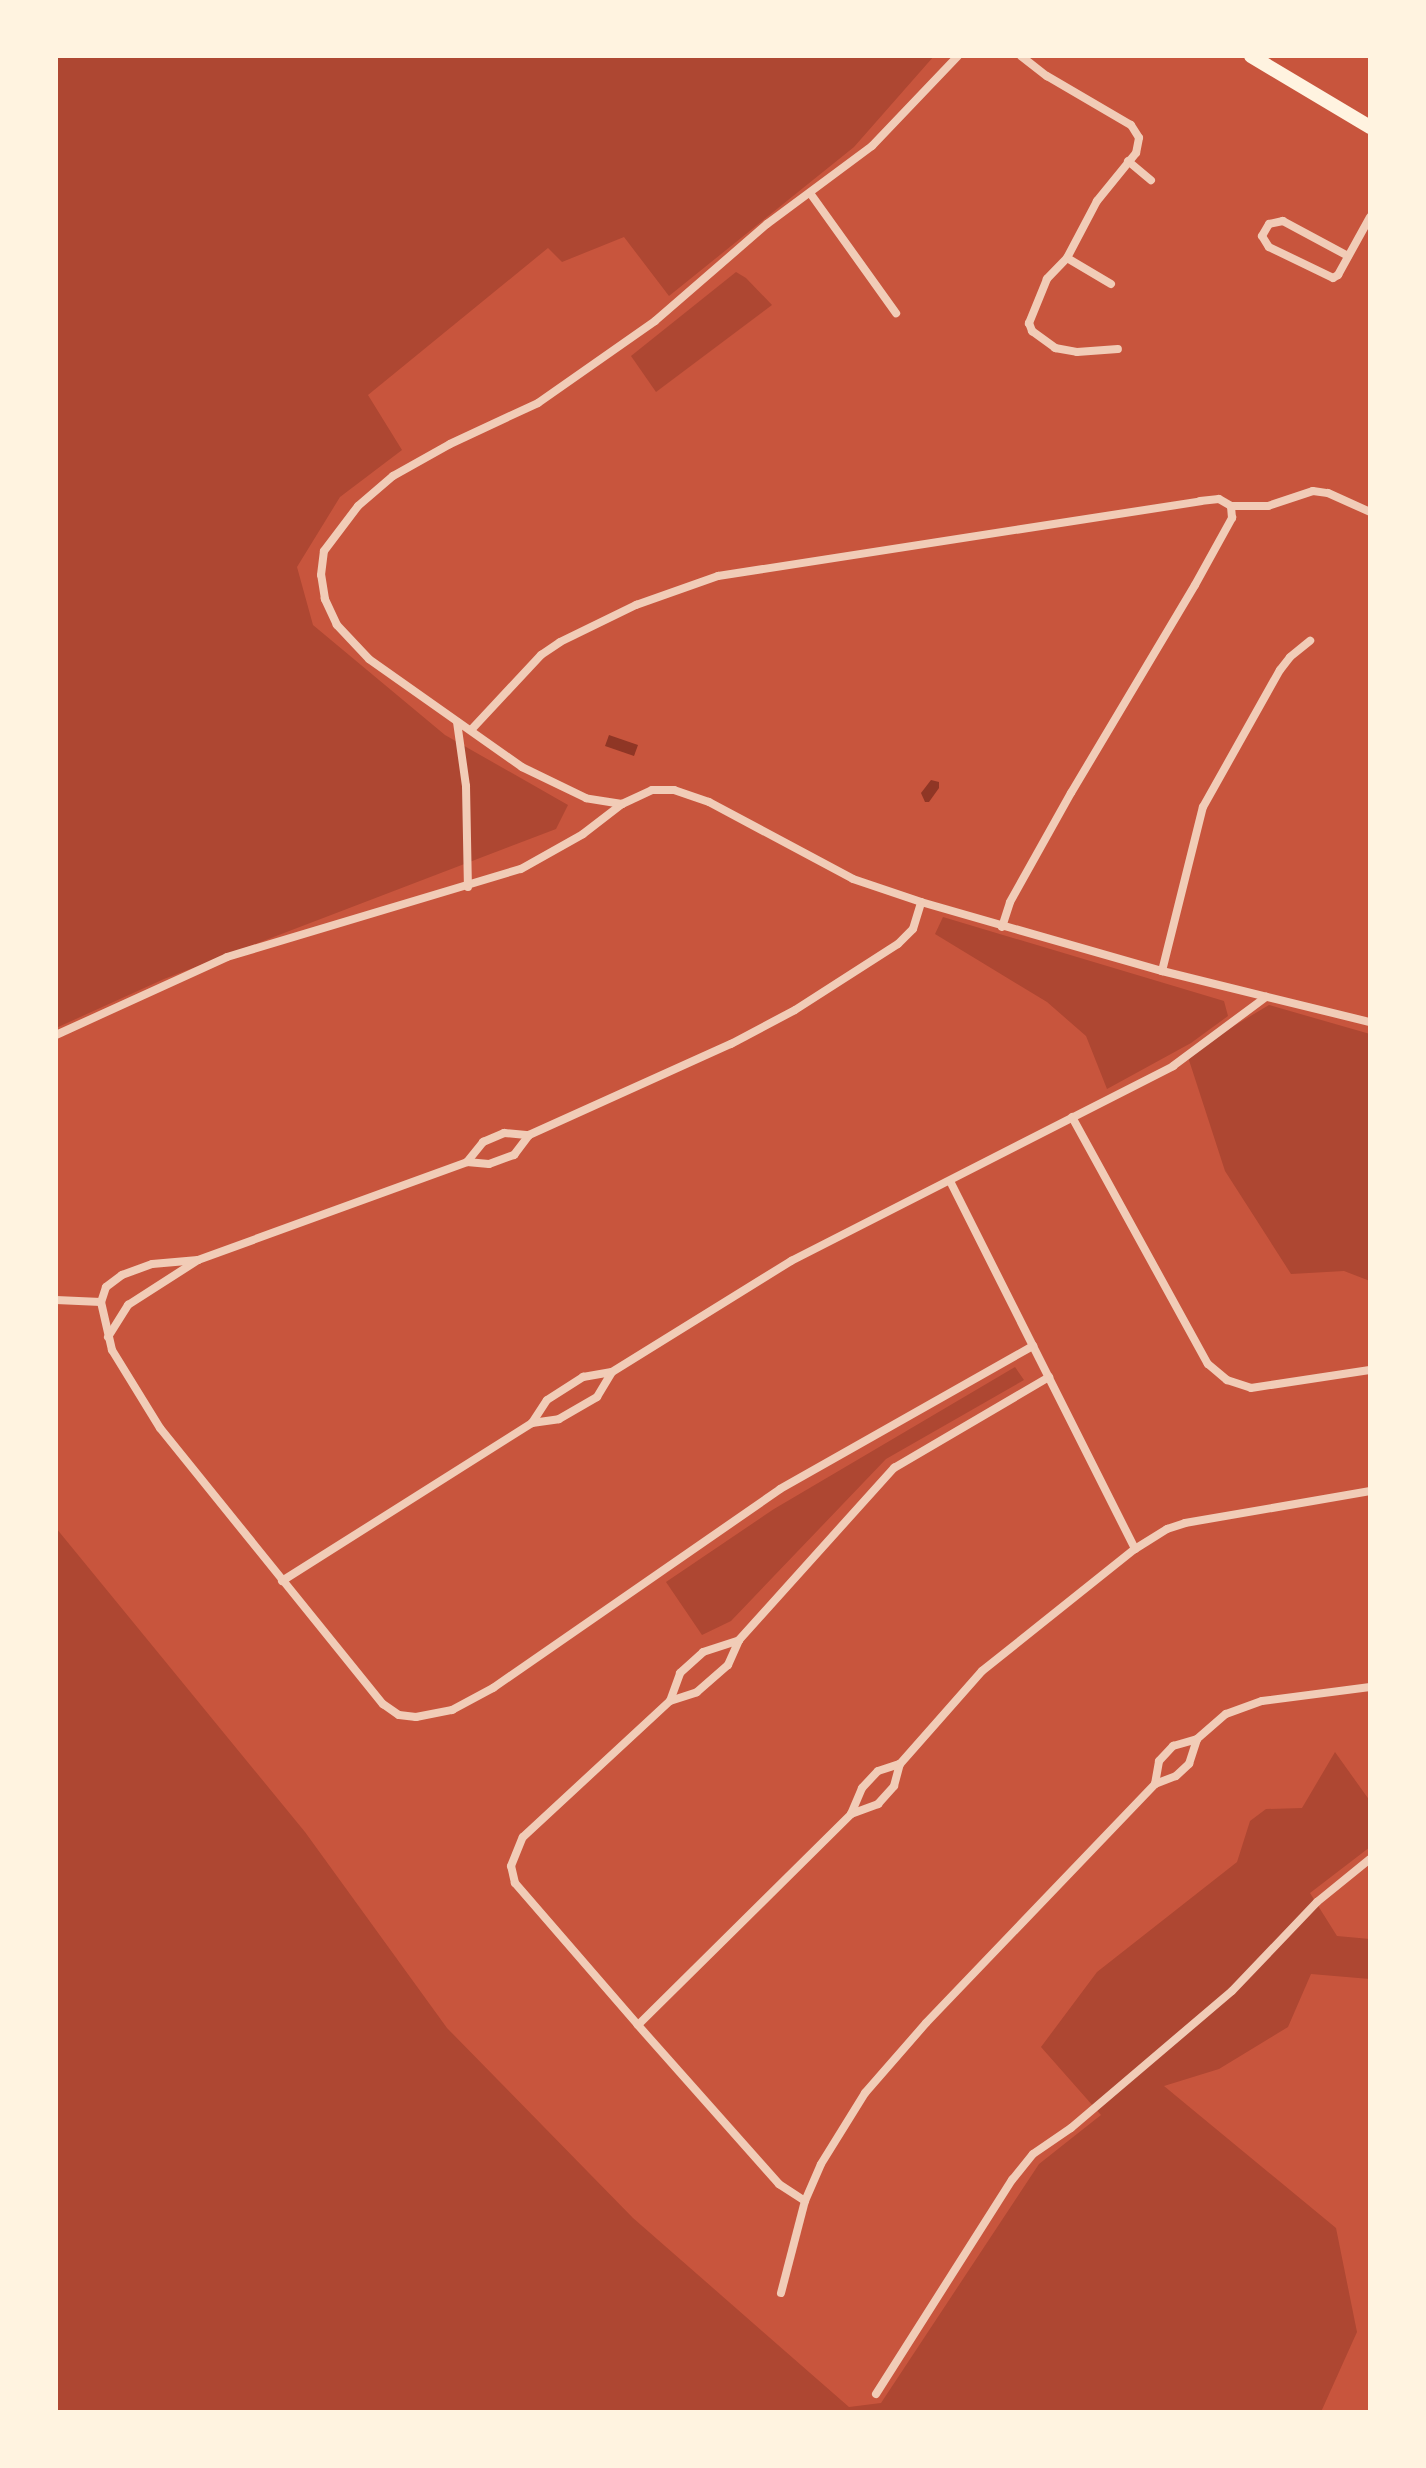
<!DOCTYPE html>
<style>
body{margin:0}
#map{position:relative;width:1426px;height:2468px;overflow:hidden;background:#c8553d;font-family:"IBM Plex Serif",serif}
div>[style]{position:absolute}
.green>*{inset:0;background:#ae4732}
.water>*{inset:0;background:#8f3625}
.minor>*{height:8px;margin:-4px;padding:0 4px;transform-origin:4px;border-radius:4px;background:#f1ccb7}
.trunk>*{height:14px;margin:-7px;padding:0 7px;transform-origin:7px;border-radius:7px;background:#fff3e0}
span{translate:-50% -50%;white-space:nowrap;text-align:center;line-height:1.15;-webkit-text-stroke:8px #fff3e0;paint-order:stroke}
.frame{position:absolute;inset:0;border:58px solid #fff3e0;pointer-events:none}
</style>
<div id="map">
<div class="green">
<i style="clip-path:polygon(56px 56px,934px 56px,854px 147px,669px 296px,624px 237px,562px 262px,548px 248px,368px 395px,402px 450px,340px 497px,297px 567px,313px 625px,445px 735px,568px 805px,556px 829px,164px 979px,56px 1028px)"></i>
<i style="clip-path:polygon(736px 272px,746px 278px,772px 305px,656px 392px,631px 356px)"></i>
<i style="clip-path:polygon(943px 917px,1224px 1001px,1228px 1016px,1191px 1043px,1107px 1089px,1086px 1036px,1047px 1002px,935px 934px)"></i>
<i style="clip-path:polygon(1269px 1005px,1370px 1034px,1370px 1281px,1344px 1271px,1291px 1274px,1225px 1171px,1187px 1054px)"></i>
<i style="clip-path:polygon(1015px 1367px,1024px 1380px,886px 1459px,731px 1621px,702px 1635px,666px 1582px,774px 1509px)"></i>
<i style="clip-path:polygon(56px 1528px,305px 1832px,447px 2028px,633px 2218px,849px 2407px,881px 2403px,1039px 2164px,1101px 2115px,1041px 2047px,1097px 1972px,1237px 1862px,1250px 1821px,1266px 1809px,1302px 1808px,1335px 1752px,1370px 1801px,1370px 1847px,1310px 1893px,1337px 1936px,1370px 1939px,1370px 1979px,1311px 1974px,1288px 2027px,1219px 2069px,1164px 2086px,1336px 2228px,1357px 2332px,1321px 2412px,56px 2412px)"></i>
</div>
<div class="water">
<i style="clip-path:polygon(609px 735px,638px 745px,634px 756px,605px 746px)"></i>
<i style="clip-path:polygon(931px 780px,939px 782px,939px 788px,929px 802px,925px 802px,921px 793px)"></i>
</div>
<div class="minor">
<i style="left:1021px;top:56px;width:33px;rotate:38deg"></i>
<i style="left:1047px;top:76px;width:97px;rotate:30.3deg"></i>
<i style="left:1131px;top:125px;width:15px;rotate:58deg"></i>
<i style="left:1139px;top:138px;width:15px;rotate:101deg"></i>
<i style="left:1136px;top:153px;width:62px;rotate:129.1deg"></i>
<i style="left:1097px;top:201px;width:64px;rotate:117.8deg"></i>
<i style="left:1128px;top:161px;width:30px;rotate:40deg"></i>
<i style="left:810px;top:193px;width:148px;rotate:54.4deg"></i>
<i style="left:1348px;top:256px;width:74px;rotate:-151.7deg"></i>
<i style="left:1283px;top:221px;width:14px;rotate:168deg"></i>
<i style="left:1269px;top:224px;width:14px;rotate:120deg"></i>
<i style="left:1262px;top:236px;width:13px;rotate:58deg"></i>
<i style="left:1269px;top:247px;width:71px;rotate:25.8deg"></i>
<i style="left:1333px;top:278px;width:6px;rotate:-31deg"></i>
<i style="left:1338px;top:275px;width:66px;rotate:-61.1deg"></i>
<i style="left:1111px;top:284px;width:51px;rotate:-149.4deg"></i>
<i style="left:1067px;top:258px;width:29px;rotate:134deg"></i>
<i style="left:1047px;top:279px;width:48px;rotate:112.2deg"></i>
<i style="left:1029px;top:323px;width:9px;rotate:69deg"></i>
<i style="left:1032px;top:331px;width:29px;rotate:36deg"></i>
<i style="left:1055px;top:348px;width:22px;rotate:10deg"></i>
<i style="left:1077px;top:352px;width:41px;rotate:-4.2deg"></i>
<i style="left:1231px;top:506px;width:37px"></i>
<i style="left:1268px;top:506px;width:47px;rotate:-18.4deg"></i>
<i style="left:1313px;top:491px;width:15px;rotate:8deg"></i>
<i style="left:1328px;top:493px;width:46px;rotate:24.3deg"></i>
<i style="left:457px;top:722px;width:65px;rotate:82deg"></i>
<i style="left:466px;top:786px;width:101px;rotate:88.9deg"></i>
<i style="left:471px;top:730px;width:103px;rotate:-47deg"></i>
<i style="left:541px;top:655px;width:23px;rotate:-34deg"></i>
<i style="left:560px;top:642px;width:85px;rotate:-26deg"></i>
<i style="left:636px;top:605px;width:87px;rotate:-19.5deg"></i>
<i style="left:718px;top:576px;width:488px;rotate:-8.8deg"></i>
<i style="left:1200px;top:501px;width:19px;rotate:-6deg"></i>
<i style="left:1219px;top:499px;width:14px;rotate:30deg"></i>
<i style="left:622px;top:804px;width:36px;rotate:-171deg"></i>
<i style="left:586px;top:798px;width:71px;rotate:-154.2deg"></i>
<i style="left:522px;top:767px;width:187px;rotate:-144.8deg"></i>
<i style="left:369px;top:659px;width:47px;rotate:-133.3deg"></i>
<i style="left:337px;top:625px;width:29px;rotate:-115deg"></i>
<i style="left:325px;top:599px;width:24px;rotate:-99deg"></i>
<i style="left:321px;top:575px;width:24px;rotate:-83deg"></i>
<i style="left:324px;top:551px;width:56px;rotate:-52.9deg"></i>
<i style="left:358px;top:506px;width:46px;rotate:-40.6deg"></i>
<i style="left:393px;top:476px;width:65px;rotate:-29.3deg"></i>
<i style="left:450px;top:444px;width:97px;rotate:-25deg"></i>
<i style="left:538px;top:403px;width:143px;rotate:-35deg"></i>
<i style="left:655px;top:321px;width:148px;rotate:-40.9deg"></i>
<i style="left:767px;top:224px;width:131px;rotate:-36.6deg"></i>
<i style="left:872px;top:146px;width:124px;rotate:-46.3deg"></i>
<i style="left:1002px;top:927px;width:26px;rotate:-72deg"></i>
<i style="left:1010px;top:902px;width:125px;rotate:-60.8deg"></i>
<i style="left:1071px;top:793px;width:242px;rotate:-59.2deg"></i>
<i style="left:1195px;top:585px;width:77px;rotate:-61.1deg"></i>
<i style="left:1232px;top:518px;width:12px;rotate:-95deg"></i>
<i style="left:1162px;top:971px;width:169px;rotate:-76deg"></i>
<i style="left:1203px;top:807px;width:157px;rotate:-60.7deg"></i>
<i style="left:1280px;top:670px;width:16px;rotate:-52deg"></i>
<i style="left:1290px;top:657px;width:26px;rotate:-39deg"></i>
<i style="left:56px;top:1035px;width:188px;rotate:-24.5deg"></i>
<i style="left:227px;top:957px;width:307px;rotate:-16.7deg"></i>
<i style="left:521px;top:869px;width:71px;rotate:-29.4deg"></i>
<i style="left:583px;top:834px;width:49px;rotate:-37.6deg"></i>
<i style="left:622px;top:804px;width:33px;rotate:-25deg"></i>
<i style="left:652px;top:790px;width:22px"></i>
<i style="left:674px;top:790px;width:37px;rotate:19deg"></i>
<i style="left:709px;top:802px;width:163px;rotate:28.1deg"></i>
<i style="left:853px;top:879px;width:72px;rotate:18.7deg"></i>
<i style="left:921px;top:902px;width:251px;rotate:16deg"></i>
<i style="left:1162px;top:971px;width:214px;rotate:13.8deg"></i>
<i style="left:1072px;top:1117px;width:282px;rotate:61.2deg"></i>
<i style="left:1208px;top:1364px;width:25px;rotate:40deg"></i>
<i style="left:1227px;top:1380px;width:25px;rotate:18deg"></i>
<i style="left:1251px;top:1388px;width:120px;rotate:-8.6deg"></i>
<i style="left:467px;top:1162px;width:26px;rotate:-51deg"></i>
<i style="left:483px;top:1142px;width:23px;rotate:-23deg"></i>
<i style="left:504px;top:1133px;width:25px;rotate:5deg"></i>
<i style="left:529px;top:1135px;width:222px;rotate:-24.3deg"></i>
<i style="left:731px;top:1044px;width:72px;rotate:-28deg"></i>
<i style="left:795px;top:1010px;width:122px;rotate:-32.7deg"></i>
<i style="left:898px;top:944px;width:21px;rotate:-45deg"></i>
<i style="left:913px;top:929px;width:28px;rotate:-73deg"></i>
<i style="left:950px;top:1181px;width:412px;rotate:63.3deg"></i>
<i style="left:198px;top:1260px;width:46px;rotate:175deg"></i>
<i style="left:152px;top:1264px;width:32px;rotate:160deg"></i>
<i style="left:122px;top:1275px;width:20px;rotate:143deg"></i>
<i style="left:106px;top:1287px;width:16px;rotate:108deg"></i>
<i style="left:101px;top:1302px;width:49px;rotate:77.1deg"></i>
<i style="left:112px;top:1350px;width:92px;rotate:58.4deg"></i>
<i style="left:160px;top:1428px;width:355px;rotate:51.1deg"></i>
<i style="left:383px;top:1704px;width:19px;rotate:35deg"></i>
<i style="left:399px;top:1715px;width:17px;rotate:7deg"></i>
<i style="left:416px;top:1717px;width:37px;rotate:-11deg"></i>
<i style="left:452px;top:1710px;width:47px;rotate:-28.2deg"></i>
<i style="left:493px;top:1688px;width:349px;rotate:-34.7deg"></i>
<i style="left:780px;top:1489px;width:291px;rotate:-29.5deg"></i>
<i style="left:56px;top:1300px;width:45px;rotate:2.5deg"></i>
<i style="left:108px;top:1337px;width:38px;rotate:-58deg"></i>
<i style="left:128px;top:1305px;width:83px;rotate:-32.7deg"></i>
<i style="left:198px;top:1260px;width:286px;rotate:-20deg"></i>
<i style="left:467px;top:1162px;width:22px;rotate:5deg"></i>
<i style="left:489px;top:1164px;width:27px;rotate:-20deg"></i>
<i style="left:514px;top:1155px;width:25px;rotate:-53deg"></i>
<i style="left:532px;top:1423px;width:27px;rotate:-8deg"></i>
<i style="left:559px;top:1419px;width:44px;rotate:-30.1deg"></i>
<i style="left:597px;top:1397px;width:29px;rotate:-59deg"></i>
<i style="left:282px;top:1581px;width:296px;rotate:-32.3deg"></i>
<i style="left:532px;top:1423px;width:27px;rotate:-57deg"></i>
<i style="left:547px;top:1400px;width:43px;rotate:-32.6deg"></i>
<i style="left:583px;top:1377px;width:29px;rotate:-10deg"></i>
<i style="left:612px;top:1372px;width:211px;rotate:-31.8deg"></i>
<i style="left:791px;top:1261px;width:429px;rotate:-27deg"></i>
<i style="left:1173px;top:1066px;width:116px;rotate:-36.6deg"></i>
<i style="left:670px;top:1701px;width:30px;rotate:-70deg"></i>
<i style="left:680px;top:1673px;width:31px;rotate:-42deg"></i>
<i style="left:703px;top:1652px;width:38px;rotate:-18deg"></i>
<i style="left:1155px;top:1784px;width:23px;rotate:-80deg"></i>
<i style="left:1159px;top:1761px;width:21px;rotate:-47deg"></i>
<i style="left:1173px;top:1746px;width:25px;rotate:-16deg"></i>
<i style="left:1197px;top:1739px;width:38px;rotate:-41deg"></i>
<i style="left:1226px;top:1714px;width:38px;rotate:-20deg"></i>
<i style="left:1262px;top:1701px;width:109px;rotate:-7.4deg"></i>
<i style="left:851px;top:1814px;width:28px;rotate:-67deg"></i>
<i style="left:862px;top:1788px;width:23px;rotate:-47deg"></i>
<i style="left:878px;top:1771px;width:23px;rotate:-18deg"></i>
<i style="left:638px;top:2025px;width:300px;rotate:-44.7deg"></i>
<i style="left:851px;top:1814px;width:29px;rotate:-20deg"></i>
<i style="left:878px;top:1804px;width:24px;rotate:-48deg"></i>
<i style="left:894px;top:1786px;width:23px;rotate:-75deg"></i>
<i style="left:900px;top:1764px;width:124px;rotate:-48.6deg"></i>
<i style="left:982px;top:1671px;width:196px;rotate:-38.6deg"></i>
<i style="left:1135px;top:1549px;width:38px;rotate:-32deg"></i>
<i style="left:1167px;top:1529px;width:19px;rotate:-18deg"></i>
<i style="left:1185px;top:1523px;width:188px;rotate:-9.8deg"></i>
<i style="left:805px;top:2201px;width:31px;rotate:-147deg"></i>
<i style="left:779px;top:2184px;width:213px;rotate:-131.6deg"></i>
<i style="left:638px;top:2025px;width:188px;rotate:-130.9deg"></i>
<i style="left:515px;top:1883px;width:17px;rotate:-103deg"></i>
<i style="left:511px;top:1866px;width:31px;rotate:-68deg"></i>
<i style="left:523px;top:1837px;width:200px;rotate:-42.8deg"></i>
<i style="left:670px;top:1701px;width:28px;rotate:-18deg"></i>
<i style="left:697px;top:1692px;width:41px;rotate:-41.1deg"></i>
<i style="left:728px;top:1665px;width:27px;rotate:-66deg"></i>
<i style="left:739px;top:1640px;width:232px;rotate:-48deg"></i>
<i style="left:894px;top:1468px;width:180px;rotate:-30.4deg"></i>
<i style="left:781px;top:2293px;width:95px;rotate:-75.4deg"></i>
<i style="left:805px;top:2201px;width:40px;rotate:-66.6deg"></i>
<i style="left:821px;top:2164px;width:84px;rotate:-58.2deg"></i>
<i style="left:865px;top:2093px;width:93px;rotate:-48.9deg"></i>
<i style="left:926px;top:2023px;width:331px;rotate:-46.2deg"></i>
<i style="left:1155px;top:1784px;width:22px;rotate:-21deg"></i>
<i style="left:1176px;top:1776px;width:18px;rotate:-43deg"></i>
<i style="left:1189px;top:1764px;width:26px;rotate:-72deg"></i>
<i style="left:876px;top:2394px;width:254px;rotate:-57.6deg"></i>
<i style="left:1012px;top:2180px;width:33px;rotate:-51deg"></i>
<i style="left:1033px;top:2154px;width:46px;rotate:-34.4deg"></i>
<i style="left:1071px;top:2128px;width:211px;rotate:-40.4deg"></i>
<i style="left:1232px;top:1991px;width:123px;rotate:-46.3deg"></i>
<i style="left:1317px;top:1902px;width:68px;rotate:-39.1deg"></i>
</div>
<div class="trunk">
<i style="left:1251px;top:56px;width:139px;rotate:30.8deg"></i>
</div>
<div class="frame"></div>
</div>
